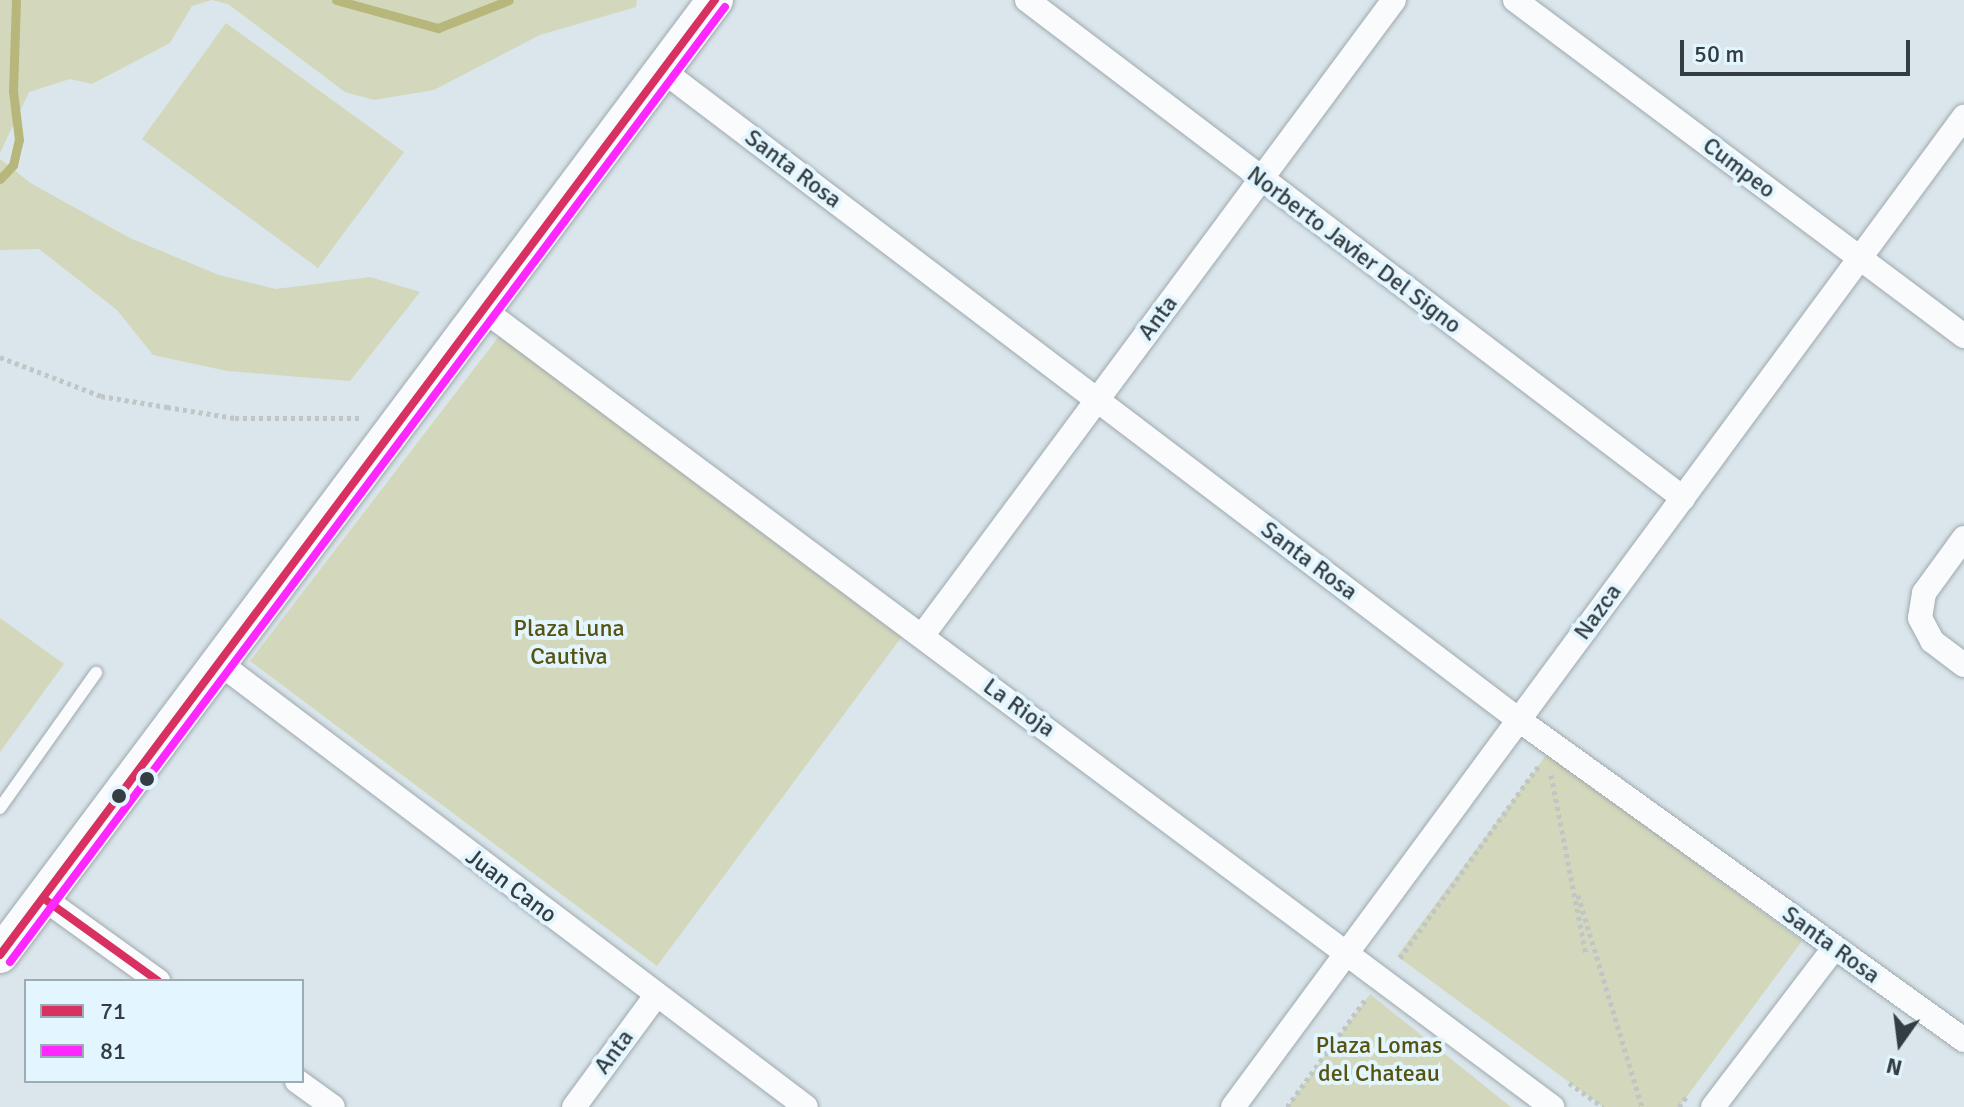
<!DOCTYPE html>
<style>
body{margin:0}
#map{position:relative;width:1964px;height:1107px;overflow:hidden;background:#dae6ec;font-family:Signika,sans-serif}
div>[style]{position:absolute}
.green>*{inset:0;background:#d3d8bc}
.stream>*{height:9px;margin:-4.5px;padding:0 4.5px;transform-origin:4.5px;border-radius:4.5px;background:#b7b77c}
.path>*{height:5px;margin-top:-2.5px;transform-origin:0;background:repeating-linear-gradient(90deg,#c0c5c6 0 4px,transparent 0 8px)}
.roads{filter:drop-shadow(0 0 2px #9fa8ad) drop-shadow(0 0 2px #9fa8ad)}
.lane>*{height:12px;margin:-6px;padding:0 6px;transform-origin:6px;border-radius:6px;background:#f9fbfc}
.street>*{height:24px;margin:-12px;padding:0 12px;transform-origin:12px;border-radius:12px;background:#f9fbfc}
.secondary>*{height:36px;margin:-18px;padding:0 18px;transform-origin:18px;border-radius:18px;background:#f9fbfc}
.bus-1>*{height:8px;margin:-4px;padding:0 4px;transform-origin:4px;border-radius:4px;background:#d93062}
.bus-2>*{height:8px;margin:-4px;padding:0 4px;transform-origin:4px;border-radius:4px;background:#fe27ff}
.dots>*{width:22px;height:22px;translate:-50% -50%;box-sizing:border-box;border:4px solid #e3f6ff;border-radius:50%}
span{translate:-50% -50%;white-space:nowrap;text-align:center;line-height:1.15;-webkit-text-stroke:8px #e3f6ff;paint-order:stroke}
.street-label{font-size:24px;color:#343d41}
.park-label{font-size:24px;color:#575310}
.legend{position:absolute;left:24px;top:979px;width:280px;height:104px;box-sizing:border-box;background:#e3f6ff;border:2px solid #9dacb3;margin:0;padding:10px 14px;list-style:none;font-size:24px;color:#343d41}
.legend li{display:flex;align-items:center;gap:16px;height:40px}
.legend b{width:40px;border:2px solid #9dacb3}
.north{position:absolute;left:1860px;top:1003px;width:80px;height:80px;-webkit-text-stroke:6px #e3f6ff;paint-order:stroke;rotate:194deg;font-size:22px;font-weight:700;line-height:32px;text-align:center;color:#343d41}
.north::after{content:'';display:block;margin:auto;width:28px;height:36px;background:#343d41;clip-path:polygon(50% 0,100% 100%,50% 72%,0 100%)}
.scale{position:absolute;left:1680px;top:40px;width:230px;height:36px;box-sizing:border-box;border:4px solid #343d41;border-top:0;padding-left:10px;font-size:24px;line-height:28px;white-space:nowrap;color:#343d41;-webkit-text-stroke:6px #e3f6ff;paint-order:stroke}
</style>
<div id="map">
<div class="green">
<i style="clip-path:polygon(0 0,212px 0,192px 6px,170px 43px,92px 84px,70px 79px,29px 92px,0 153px)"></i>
<i style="clip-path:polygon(212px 0,637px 0,636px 7px,540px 35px,434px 90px,374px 100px,345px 92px,228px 4px)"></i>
<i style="clip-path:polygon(226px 23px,404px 152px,318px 268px,142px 139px)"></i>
<i style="clip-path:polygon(0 159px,32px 184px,130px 238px,219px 275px,276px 289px,370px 277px,420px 292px,350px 381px,227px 371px,153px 355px,117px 310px,39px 249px,0 250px)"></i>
<i style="clip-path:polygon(500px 335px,903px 635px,657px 966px,250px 661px)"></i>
<i style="clip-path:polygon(0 618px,64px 664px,0 752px)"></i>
<i style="clip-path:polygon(1547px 754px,1802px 941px,1679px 1107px,1603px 1107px,1397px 956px)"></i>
<i style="clip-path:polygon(1370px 994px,1511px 1107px,1287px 1107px)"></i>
</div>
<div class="stream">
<i style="left:336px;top:0;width:106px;rotate:15.4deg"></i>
<i style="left:438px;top:28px;width:76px;rotate:-21.5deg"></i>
<i style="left:0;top:179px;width:19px;rotate:-47deg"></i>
<i style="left:13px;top:165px;width:26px;rotate:-77deg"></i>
<i style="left:19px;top:140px;width:49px;rotate:-97deg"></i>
<i style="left:13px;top:91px;width:91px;rotate:-88.1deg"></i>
</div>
<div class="path">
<i style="left:0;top:357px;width:108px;rotate:21.1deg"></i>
<i style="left:101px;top:396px;width:67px;rotate:9.5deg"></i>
<i style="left:167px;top:407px;width:69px;rotate:9.2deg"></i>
<i style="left:235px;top:418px;width:127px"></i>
<i style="left:1551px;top:775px;width:183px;rotate:79deg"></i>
<i style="left:1578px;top:895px;width:221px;rotate:73.2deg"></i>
<i style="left:1400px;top:958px;width:238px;rotate:-54.2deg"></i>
<i style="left:1569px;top:1083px;width:42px;rotate:35.2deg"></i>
<i style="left:1287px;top:1107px;width:132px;rotate:-53.9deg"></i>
<i style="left:1679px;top:1107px;width:14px;rotate:-54deg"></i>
</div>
<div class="roads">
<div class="lane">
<i style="left:0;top:808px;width:166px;rotate:-54.6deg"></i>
</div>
<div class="street">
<i style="left:1027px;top:0;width:824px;rotate:37.2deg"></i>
<i style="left:1515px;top:0;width:561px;rotate:36.81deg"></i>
<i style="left:662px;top:70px;width:1076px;rotate:37.18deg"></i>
<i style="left:1519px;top:720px;width:548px;rotate:35.72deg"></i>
<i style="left:484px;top:310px;width:1333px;rotate:36.73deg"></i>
<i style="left:1964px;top:538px;width:68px;rotate:126deg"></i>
<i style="left:1924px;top:593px;width:25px;rotate:99deg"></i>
<i style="left:1920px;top:618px;width:26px;rotate:62deg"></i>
<i style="left:1932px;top:641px;width:40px;rotate:37deg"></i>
<i style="left:922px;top:636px;width:792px;rotate:-53.42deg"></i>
<i style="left:218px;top:662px;width:737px;rotate:37.12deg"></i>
<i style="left:43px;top:898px;width:142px;rotate:35.8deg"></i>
<i style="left:297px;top:1081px;width:44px;rotate:35.8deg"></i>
<i style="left:574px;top:1107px;width:137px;rotate:-53.6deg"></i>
<i style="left:1233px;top:1107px;width:1231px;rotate:-53.56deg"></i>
<i style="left:1713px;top:1107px;width:200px;rotate:-52.7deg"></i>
</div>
<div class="secondary">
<i style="left:0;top:955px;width:1193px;rotate:-53.18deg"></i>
</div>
</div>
<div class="bus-1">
<i style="left:43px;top:898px;width:142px;rotate:35.8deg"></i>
<i style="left:0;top:955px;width:1193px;rotate:-53.18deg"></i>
</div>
<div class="bus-2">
<i style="left:10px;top:962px;width:1193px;rotate:-53.18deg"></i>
</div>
<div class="dots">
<i style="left:147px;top:779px;background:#343d41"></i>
<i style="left:119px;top:796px;background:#343d41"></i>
</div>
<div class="street-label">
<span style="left:1739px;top:168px;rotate:37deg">Cumpeo</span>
<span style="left:793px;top:169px;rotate:37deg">Santa Rosa</span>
<span style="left:1354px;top:250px;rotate:37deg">Norberto Javier Del Signo</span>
<span style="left:1158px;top:318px;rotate:-53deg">Anta</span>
<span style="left:1309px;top:561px;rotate:37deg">Santa Rosa</span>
<span style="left:1598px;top:612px;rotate:-54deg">Nazca</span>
<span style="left:1019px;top:708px;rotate:36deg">La Rioja</span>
<span style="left:511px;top:886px;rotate:37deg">Juan Cano</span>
<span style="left:1831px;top:945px;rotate:36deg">Santa Rosa</span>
<span style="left:614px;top:1052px;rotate:-53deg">Anta</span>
</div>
<div class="park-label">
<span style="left:569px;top:643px">Plaza Luna<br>Cautiva</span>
<span style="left:1379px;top:1060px">Plaza Lomas<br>del Chateau</span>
</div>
<ul class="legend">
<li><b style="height:10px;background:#d93062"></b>71</li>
<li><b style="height:10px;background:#fe27ff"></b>81</li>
</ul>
<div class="north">N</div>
<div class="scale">50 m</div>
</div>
